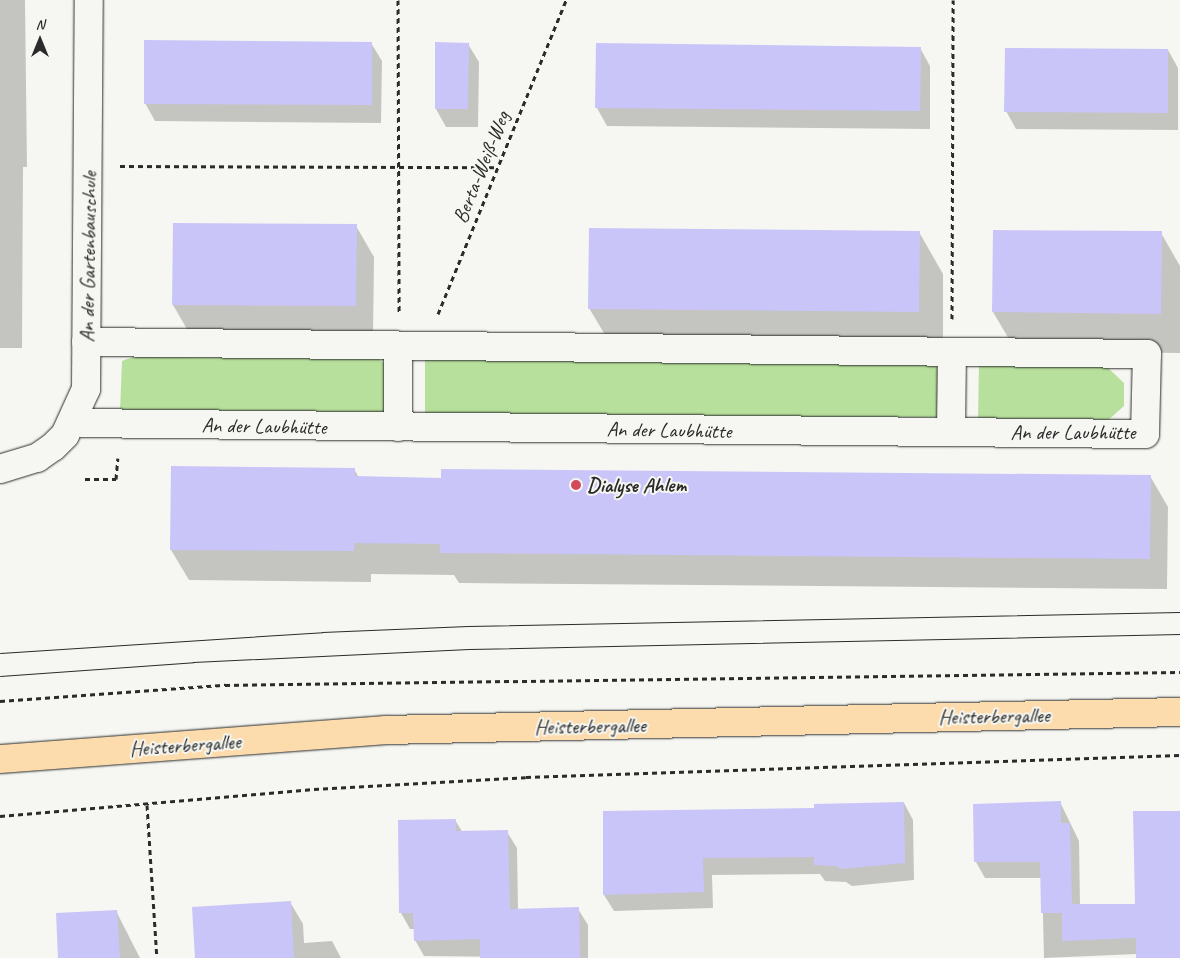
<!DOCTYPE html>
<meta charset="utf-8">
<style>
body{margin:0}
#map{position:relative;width:1180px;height:958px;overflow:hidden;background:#f6f6f2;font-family:Caveat,sans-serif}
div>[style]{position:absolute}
.green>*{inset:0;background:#b7e09c}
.shadow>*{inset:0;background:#0003}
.building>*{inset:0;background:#cac5f8}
.path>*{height:3px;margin-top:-1.5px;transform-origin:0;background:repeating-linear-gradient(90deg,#2b2b2b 0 5px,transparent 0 9px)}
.roads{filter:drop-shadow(0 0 1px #2b2b2b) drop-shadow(0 0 1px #2b2b2b)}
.minor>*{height:28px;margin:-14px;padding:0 14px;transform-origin:14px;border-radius:14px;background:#f6f6f2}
.major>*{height:28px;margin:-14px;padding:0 14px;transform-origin:14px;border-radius:14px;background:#fcdcac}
.tram>*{height:1px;margin:-0.5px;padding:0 0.5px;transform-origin:0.5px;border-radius:0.5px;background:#2b2b2b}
.dots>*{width:14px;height:14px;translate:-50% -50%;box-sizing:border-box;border:2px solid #f6f6f2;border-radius:50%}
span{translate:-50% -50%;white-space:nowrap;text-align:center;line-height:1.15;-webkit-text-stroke:4px #f6f6f2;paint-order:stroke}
.street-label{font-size:21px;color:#2b2b2b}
.poi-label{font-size:21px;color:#2b2b2b;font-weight:700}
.left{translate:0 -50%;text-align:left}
.north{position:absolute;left:15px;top:15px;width:50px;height:50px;-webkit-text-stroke:4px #f6f6f2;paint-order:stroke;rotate:0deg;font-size:14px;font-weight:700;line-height:20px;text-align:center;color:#2b2b2b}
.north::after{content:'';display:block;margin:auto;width:18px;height:22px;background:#2b2b2b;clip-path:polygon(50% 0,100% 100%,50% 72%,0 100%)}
</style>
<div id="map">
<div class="green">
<i style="clip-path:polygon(133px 357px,378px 358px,386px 365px,386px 409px,384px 413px,120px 412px,122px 361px)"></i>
<i style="clip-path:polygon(425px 358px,934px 365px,941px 372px,938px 417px,425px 418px)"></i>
<i style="clip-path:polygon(979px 364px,1105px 365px,1124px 383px,1124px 406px,1105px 423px,978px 422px)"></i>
</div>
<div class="shadow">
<i style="clip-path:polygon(0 0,25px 0,27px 167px,23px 167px,22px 348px,0 348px)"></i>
<i style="clip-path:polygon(371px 43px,382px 61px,381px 123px,155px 121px,145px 103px)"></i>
<i style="clip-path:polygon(468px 44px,479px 62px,478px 127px,446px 127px,436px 109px)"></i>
<i style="clip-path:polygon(920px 48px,930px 66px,930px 129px,607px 126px,597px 108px)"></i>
<i style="clip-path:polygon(1168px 50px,1178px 68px,1178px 130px,1016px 129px,1006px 111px)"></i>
<i style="clip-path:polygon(356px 226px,374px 257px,373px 336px,191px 336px,173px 305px)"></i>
<i style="clip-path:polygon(919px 232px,943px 274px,943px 353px,614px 350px,589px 308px)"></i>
<i style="clip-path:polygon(1161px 233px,1180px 266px,1180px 353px,1016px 351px,993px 312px)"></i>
<i style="clip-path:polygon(354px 469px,359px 478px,442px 479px,1150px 476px,1168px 507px,1167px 589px,459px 583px,454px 575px,371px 574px,371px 582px,189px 580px,171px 550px)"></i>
<i style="clip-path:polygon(1060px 802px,1079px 841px,1080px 905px,1136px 905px,1180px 812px,1180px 958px,1137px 958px,1137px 954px,1044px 958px,1042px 878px,985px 878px,976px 862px)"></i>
<i style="clip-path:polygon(904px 803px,913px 820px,914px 880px,852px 886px,846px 882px,825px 881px,820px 874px,712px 875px,713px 908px,614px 911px,604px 895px,815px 809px)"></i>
<i style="clip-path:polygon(455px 820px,463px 833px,507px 832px,517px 848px,518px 910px,578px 909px,588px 925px,588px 958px,424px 956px,415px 940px,415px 929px,410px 929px,401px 913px,399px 821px)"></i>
<i style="clip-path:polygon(290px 902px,303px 924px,304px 943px,332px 941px,341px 958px,196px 958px)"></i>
<i style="clip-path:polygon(116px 911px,140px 958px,60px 958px)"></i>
</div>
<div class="building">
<i style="clip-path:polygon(144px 40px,372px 42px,372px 105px,144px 104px)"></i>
<i style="clip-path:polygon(435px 42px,469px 43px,468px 109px,435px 109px)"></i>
<i style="clip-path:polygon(596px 43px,921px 47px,920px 111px,595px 108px)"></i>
<i style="clip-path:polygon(1005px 48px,1168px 49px,1168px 113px,1004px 112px)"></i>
<i style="clip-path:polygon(173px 223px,357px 224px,356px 306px,172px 305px)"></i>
<i style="clip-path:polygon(589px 228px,920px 231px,919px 312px,588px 309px)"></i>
<i style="clip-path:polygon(993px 230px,1162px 231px,1161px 314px,992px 312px)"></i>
<i style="clip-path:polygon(171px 466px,355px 468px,355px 476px,441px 478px,441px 469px,1151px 475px,1150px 559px,440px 553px,440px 544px,354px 543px,354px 551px,170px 550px)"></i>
<i style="clip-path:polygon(1061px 801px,1061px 823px,1070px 823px,1072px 904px,1135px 904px,1133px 811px,1180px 811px,1180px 958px,1136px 958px,1136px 938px,1062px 941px,1062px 913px,1041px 913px,1040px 862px,974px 862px,973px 804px)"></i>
<i style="clip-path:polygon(904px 802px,905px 863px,841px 869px,836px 866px,814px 865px,814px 857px,703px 858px,704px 892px,603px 895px,603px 811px,814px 808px,814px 804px)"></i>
<i style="clip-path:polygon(456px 819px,456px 831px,508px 830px,510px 909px,579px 907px,580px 958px,480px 958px,480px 939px,414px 941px,413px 913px,399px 913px,398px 820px)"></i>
<i style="clip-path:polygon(291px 901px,294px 958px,195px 958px,192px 907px)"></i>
<i style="clip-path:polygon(117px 910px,120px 958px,58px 958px,56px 913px)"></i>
</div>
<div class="path">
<i style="left:398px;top:0;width:312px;rotate:89.8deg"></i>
<i style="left:120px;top:166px;width:376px;rotate:0.2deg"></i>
<i style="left:438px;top:314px;width:339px;rotate:-67.8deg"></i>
<i style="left:952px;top:319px;width:319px;rotate:-89.8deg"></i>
<i style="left:85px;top:479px;width:31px"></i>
<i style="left:116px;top:479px;width:21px;rotate:-85deg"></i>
<i style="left:0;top:701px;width:226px;rotate:-4.1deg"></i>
<i style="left:225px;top:685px;width:955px;rotate:-0.78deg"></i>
<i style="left:147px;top:805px;width:153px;rotate:86.3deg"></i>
<i style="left:0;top:816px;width:315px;rotate:-4.9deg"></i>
<i style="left:314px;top:789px;width:212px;rotate:-3.2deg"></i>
<i style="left:526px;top:777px;width:654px;rotate:-1.93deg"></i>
</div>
<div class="roads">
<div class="minor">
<i style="left:398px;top:347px;width:80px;rotate:90deg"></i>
<i style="left:72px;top:423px;width:1073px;rotate:0.59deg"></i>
<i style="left:1145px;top:434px;width:80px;rotate:-88.6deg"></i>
<i style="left:1147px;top:354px;width:1061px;rotate:-179.35deg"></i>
<i style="left:951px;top:432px;width:79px;rotate:-89.3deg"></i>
<i style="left:0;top:469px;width:39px;rotate:-17deg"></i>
<i style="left:37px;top:458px;width:19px;rotate:-35deg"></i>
<i style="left:53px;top:447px;width:17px;rotate:-45deg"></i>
<i style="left:65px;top:435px;width:51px;rotate:-65.5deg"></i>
<i style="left:86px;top:389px;width:389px;rotate:-89.6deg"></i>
</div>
<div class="major">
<i style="left:0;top:759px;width:387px;rotate:-4.3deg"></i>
<i style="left:386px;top:730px;width:794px;rotate:-1.3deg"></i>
</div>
</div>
<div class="tram">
<i style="left:0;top:653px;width:323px;rotate:-3.7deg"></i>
<i style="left:322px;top:632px;width:146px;rotate:-2.4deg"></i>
<i style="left:468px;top:626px;width:712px;rotate:-1.13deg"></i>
<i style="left:0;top:676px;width:194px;rotate:-4.1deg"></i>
<i style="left:193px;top:662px;width:276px;rotate:-2.7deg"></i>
<i style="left:469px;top:649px;width:711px;rotate:-1.21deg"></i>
</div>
<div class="dots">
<i style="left:576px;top:485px;background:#d1495b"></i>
</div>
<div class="street-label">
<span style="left:481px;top:167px;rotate:-68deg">Berta-Weiß-Weg</span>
<span style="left:88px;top:257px;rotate:-89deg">An der Gartenbauschule</span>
<span style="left:264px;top:426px;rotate:1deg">An der Laubhütte</span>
<span style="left:669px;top:430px;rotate:1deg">An der Laubhütte</span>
<span style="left:1073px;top:432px">An der Laubhütte</span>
<span style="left:994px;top:716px;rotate:-1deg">Heisterbergallee</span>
<span style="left:590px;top:726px;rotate:-1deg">Heisterbergallee</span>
<span style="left:185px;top:745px;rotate:-4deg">Heisterbergallee</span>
</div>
<div class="poi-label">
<span class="left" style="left:587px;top:485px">Dialyse Ahlem</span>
</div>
<div class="north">N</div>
</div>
